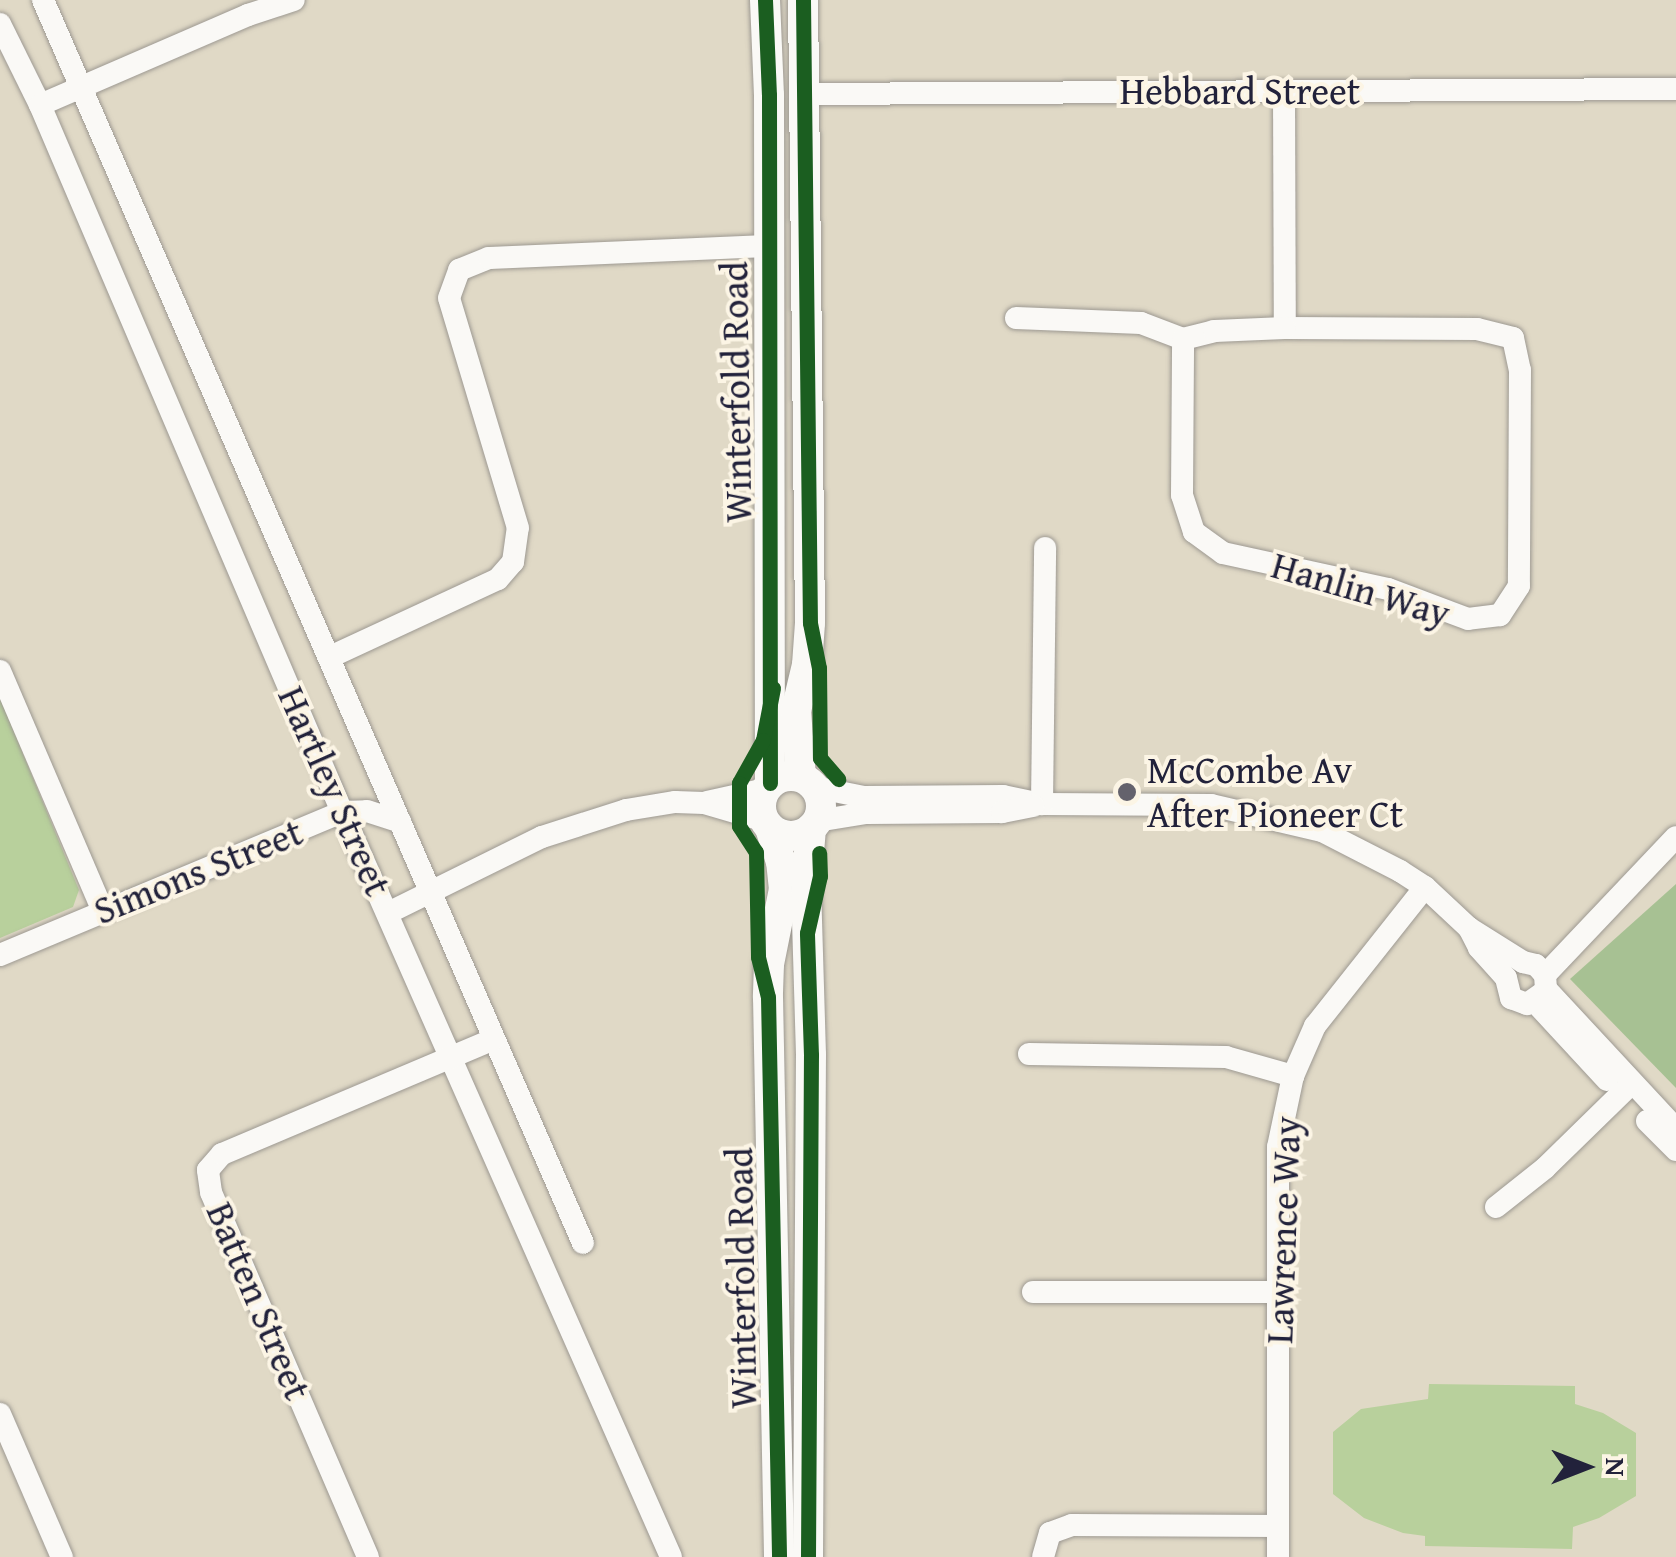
<!DOCTYPE html>
<style>
body{margin:0}
#map{position:relative;width:1676px;height:1557px;overflow:hidden;background:#e0d9c6;font-family:"Gentium Book Plus",serif}
div>[style]{position:absolute}
.green>*{inset:0;background:#b8d09c}
.forest>*{inset:0;background:#a7c193}
.roads{filter:drop-shadow(0 0 2px #9d9992) drop-shadow(0 0 2px #9d9992)}
.minor>*{height:22px;margin:-11px;padding:0 11px;transform-origin:11px;border-radius:11px;background:#faf9f6}
.major>*{height:30px;margin:-15px;padding:0 15px;transform-origin:15px;border-radius:15px;background:#faf9f6}
.major>.ring{margin:-15px;padding:0;box-sizing:content-box;background:none;border:30px solid #faf9f6;border-radius:50%}
.cycleway>*{height:15px;margin:-7.5px;padding:0 7.5px;transform-origin:7.5px;border-radius:7.5px;background:#1b5e20}
.dots>*{width:28px;height:28px;translate:-50% -50%;box-sizing:border-box;border:5px solid #fcf5e5;border-radius:50%}
span{translate:-50% -50%;white-space:nowrap;text-align:center;line-height:1.15;-webkit-text-stroke:8px #fcf5e5;paint-order:stroke}
.street-label{font-size:38px;color:#22223b}
.poi-label{font-size:38px;color:#22223b}
.left{translate:0 -50%;text-align:left}
.north{position:absolute;left:1536px;top:1417px;width:100px;height:100px;-webkit-text-stroke:8px #fcf5e5;paint-order:stroke;rotate:90deg;font-size:28px;font-weight:700;line-height:40px;text-align:center;color:#22223b}
.north::after{content:'';display:block;margin:auto;width:35px;height:45px;background:#22223b;clip-path:polygon(50% 0,100% 100%,50% 72%,0 100%)}
</style>
<div id="map">
<div class="green">
<i style="clip-path:polygon(0 698px,79px 890px,73px 907px,0 938px)"></i>
<i style="clip-path:polygon(1429px 1384px,1575px 1386px,1575px 1404px,1603px 1413px,1636px 1433px,1636px 1496px,1599px 1518px,1573px 1527px,1572px 1549px,1425px 1546px,1425px 1536px,1403px 1533px,1364px 1518px,1333px 1494px,1333px 1432px,1361px 1409px,1428px 1399px)"></i>
</div>
<div class="forest">
<i style="clip-path:polygon(1676px 884px,1676px 1088px,1570px 979px)"></i>
</div>
<div class="roads">
<div class="minor">
<i style="left:43px;top:0;width:1355px;rotate:66.52deg"></i>
<i style="left:0;top:24px;width:90px;rotate:63.7deg"></i>
<i style="left:40px;top:105px;width:769px;rotate:66.87deg"></i>
<i style="left:342px;top:812px;width:814px;rotate:66.17deg"></i>
<i style="left:1284px;top:91px;width:237px;rotate:89.8deg"></i>
<i style="left:804px;top:94px;width:872px;rotate:-0.33deg"></i>
<i style="left:40px;top:105px;width:227px;rotate:-23.4deg"></i>
<i style="left:248px;top:15px;width:48px;rotate:-18.1deg"></i>
<i style="left:1016px;top:318px;width:125px;rotate:2.3deg"></i>
<i style="left:1141px;top:323px;width:45px;rotate:20.9deg"></i>
<i style="left:1285px;top:328px;width:192px;rotate:0.3deg"></i>
<i style="left:1477px;top:329px;width:37px;rotate:14deg"></i>
<i style="left:1513px;top:338px;width:33px;rotate:78deg"></i>
<i style="left:1520px;top:370px;width:216px;rotate:90.3deg"></i>
<i style="left:1519px;top:586px;width:35px;rotate:123deg"></i>
<i style="left:1500px;top:615px;width:32px;rotate:173deg"></i>
<i style="left:1468px;top:619px;width:85px;rotate:-159.4deg"></i>
<i style="left:1388px;top:589px;width:169px;rotate:-167.7deg"></i>
<i style="left:1223px;top:553px;width:36px;rotate:-144deg"></i>
<i style="left:1194px;top:532px;width:39px;rotate:-108deg"></i>
<i style="left:1182px;top:495px;width:156px;rotate:-89.6deg"></i>
<i style="left:1183px;top:339px;width:32px;rotate:-14deg"></i>
<i style="left:1214px;top:331px;width:71px;rotate:-2.4deg"></i>
<i style="left:330px;top:657px;width:185px;rotate:-24.9deg"></i>
<i style="left:498px;top:579px;width:23px;rotate:-49deg"></i>
<i style="left:513px;top:562px;width:34px;rotate:-82deg"></i>
<i style="left:518px;top:528px;width:240px;rotate:-106.7deg"></i>
<i style="left:449px;top:298px;width:30px;rotate:-70deg"></i>
<i style="left:459px;top:270px;width:32px;rotate:-22deg"></i>
<i style="left:489px;top:258px;width:278px;rotate:-2.5deg"></i>
<i style="left:0;top:671px;width:259px;rotate:66.8deg"></i>
<i style="left:814px;top:787px;width:51px;rotate:11.3deg"></i>
<i style="left:864px;top:797px;width:139px;rotate:-0.4deg"></i>
<i style="left:1003px;top:796px;width:40px;rotate:12deg"></i>
<i style="left:1042px;top:804px;width:169px;rotate:0.3deg"></i>
<i style="left:1211px;top:805px;width:114px;rotate:13.2deg"></i>
<i style="left:1322px;top:831px;width:88px;rotate:27.1deg"></i>
<i style="left:1400px;top:871px;width:30px;rotate:33deg"></i>
<i style="left:1425px;top:887px;width:60px;rotate:43deg"></i>
<i style="left:1469px;top:928px;width:64px;rotate:32.2deg"></i>
<i style="left:1523px;top:962px;width:13px;rotate:13deg"></i>
<i style="left:1536px;top:965px;width:13px;rotate:48deg"></i>
<i style="left:1545px;top:975px;width:14px;rotate:86deg"></i>
<i style="left:1546px;top:989px;width:191px;rotate:47.1deg"></i>
<i style="left:707px;top:802px;width:59px;rotate:-12.6deg"></i>
<i style="left:1042px;top:804px;width:256px;rotate:-89.3deg"></i>
<i style="left:817px;top:821px;width:50px;rotate:-9.3deg"></i>
<i style="left:866px;top:813px;width:136px;rotate:-0.4deg"></i>
<i style="left:1002px;top:812px;width:32px;rotate:-11deg"></i>
<i style="left:390px;top:912px;width:169px;rotate:-26.3deg"></i>
<i style="left:542px;top:837px;width:88px;rotate:-17.8deg"></i>
<i style="left:626px;top:810px;width:50px;rotate:-9.3deg"></i>
<i style="left:675px;top:802px;width:29px;rotate:2deg"></i>
<i style="left:704px;top:803px;width:64px;rotate:16.4deg"></i>
<i style="left:1469px;top:928px;width:22px;rotate:63deg"></i>
<i style="left:1479px;top:948px;width:40px;rotate:48deg"></i>
<i style="left:1506px;top:978px;width:21px;rotate:76deg"></i>
<i style="left:1511px;top:998px;width:17px;rotate:21deg"></i>
<i style="left:1527px;top:1004px;width:19px;rotate:-35deg"></i>
<i style="left:0;top:955px;width:371px;rotate:-22.7deg"></i>
<i style="left:342px;top:812px;width:25px;rotate:-2deg"></i>
<i style="left:367px;top:811px;width:35px;rotate:18deg"></i>
<i style="left:1545px;top:975px;width:190px;rotate:-46.5deg"></i>
<i style="left:1535px;top:1002px;width:106px;rotate:47.3deg"></i>
<i style="left:1029px;top:1054px;width:197px;rotate:0.9deg"></i>
<i style="left:1226px;top:1057px;width:70px;rotate:15.8deg"></i>
<i style="left:1647px;top:1121px;width:41px;rotate:45deg"></i>
<i style="left:1496px;top:1207px;width:63px;rotate:-38.5deg"></i>
<i style="left:1545px;top:1168px;width:120px;rotate:-44.3deg"></i>
<i style="left:1033px;top:1292px;width:244px"></i>
<i style="left:0;top:1414px;width:156px;rotate:66.6deg"></i>
<i style="left:368px;top:1557px;width:397px;rotate:-113.3deg"></i>
<i style="left:211px;top:1192px;width:22px;rotate:-98deg"></i>
<i style="left:208px;top:1170px;width:21px;rotate:-49deg"></i>
<i style="left:222px;top:1154px;width:295px;rotate:-22.9deg"></i>
<i style="left:1043px;top:1557px;width:25px;rotate:-74deg"></i>
<i style="left:1050px;top:1533px;width:23px;rotate:-20deg"></i>
<i style="left:1072px;top:1525px;width:206px;rotate:0.3deg"></i>
<i style="left:1278px;top:1557px;width:410px;rotate:-90deg"></i>
<i style="left:1278px;top:1147px;width:73px;rotate:-78.1deg"></i>
<i style="left:1293px;top:1076px;width:55px;rotate:-66.3deg"></i>
<i style="left:1315px;top:1026px;width:177px;rotate:-51.6deg"></i>
</div>
<div class="major">
<i style="left:765px;top:0;width:95px;rotate:87.6deg"></i>
<i style="left:769px;top:95px;width:688px;rotate:89.92deg"></i>
<i class="ring" style="left:761px;top:776px;width:30px;height:30px"></i>
<i style="left:801px;top:777px;width:66px;rotate:-94.3deg"></i>
<i style="left:796px;top:711px;width:47px;rotate:-76.6deg"></i>
<i style="left:807px;top:665px;width:42px;rotate:-85.9deg"></i>
<i style="left:810px;top:623px;width:623px;rotate:-90.64deg"></i>
<i style="left:770px;top:828px;width:35px;rotate:72deg"></i>
<i style="left:781px;top:861px;width:28px;rotate:84deg"></i>
<i style="left:784px;top:889px;width:76px;rotate:101.3deg"></i>
<i style="left:769px;top:964px;width:33px;rotate:92deg"></i>
<i style="left:768px;top:997px;width:560px;rotate:88.87deg"></i>
<i style="left:808px;top:1557px;width:502px;rotate:-89.66deg"></i>
<i style="left:811px;top:1055px;width:167px;rotate:-91.7deg"></i>
<i style="left:806px;top:888px;width:60px;rotate:-85.2deg"></i>
</div>
</div>
<div class="cycleway">
<i style="left:765px;top:0;width:95px;rotate:87.6deg"></i>
<i style="left:769px;top:95px;width:688px;rotate:89.92deg"></i>
<i style="left:803px;top:0;width:623px;rotate:89.36deg"></i>
<i style="left:810px;top:623px;width:46px;rotate:78.7deg"></i>
<i style="left:819px;top:668px;width:90px;rotate:89.4deg"></i>
<i style="left:820px;top:758px;width:28px;rotate:49deg"></i>
<i style="left:773px;top:688px;width:53px;rotate:100.9deg"></i>
<i style="left:763px;top:740px;width:49px;rotate:119.2deg"></i>
<i style="left:739px;top:783px;width:43px;rotate:90deg"></i>
<i style="left:739px;top:826px;width:31px;rotate:57deg"></i>
<i style="left:756px;top:852px;width:105px;rotate:88.9deg"></i>
<i style="left:758px;top:957px;width:41px;rotate:76deg"></i>
<i style="left:768px;top:997px;width:560px;rotate:88.87deg"></i>
<i style="left:808px;top:1557px;width:502px;rotate:-89.66deg"></i>
<i style="left:811px;top:1055px;width:122px;rotate:-91.9deg"></i>
<i style="left:807px;top:933px;width:58px;rotate:-77.2deg"></i>
<i style="left:820px;top:876px;width:23px;rotate:-92deg"></i>
</div>
<div class="dots">
<i style="left:1127px;top:792px;background:#64626c"></i>
</div>
<div class="street-label">
<span style="left:1240px;top:91px">Hebbard Street</span>
<span style="left:736px;top:392px;rotate:-91deg">Winterfold Road</span>
<span style="left:1361px;top:589px;rotate:16deg">Hanlin Way</span>
<span style="left:335px;top:791px;rotate:66deg">Hartley Street</span>
<span style="left:198px;top:871px;rotate:-22deg">Simons Street</span>
<span style="left:1283px;top:1230px;rotate:-88deg">Lawrence Way</span>
<span style="left:741px;top:1278px;rotate:-91deg">Winterfold Road</span>
<span style="left:259px;top:1301px;rotate:67deg">Batten Street</span>
</div>
<div class="poi-label">
<span class="left" style="left:1147px;top:792px">McCombe Av<br>After Pioneer Ct</span>
</div>
<div class="north">N</div>
</div>
